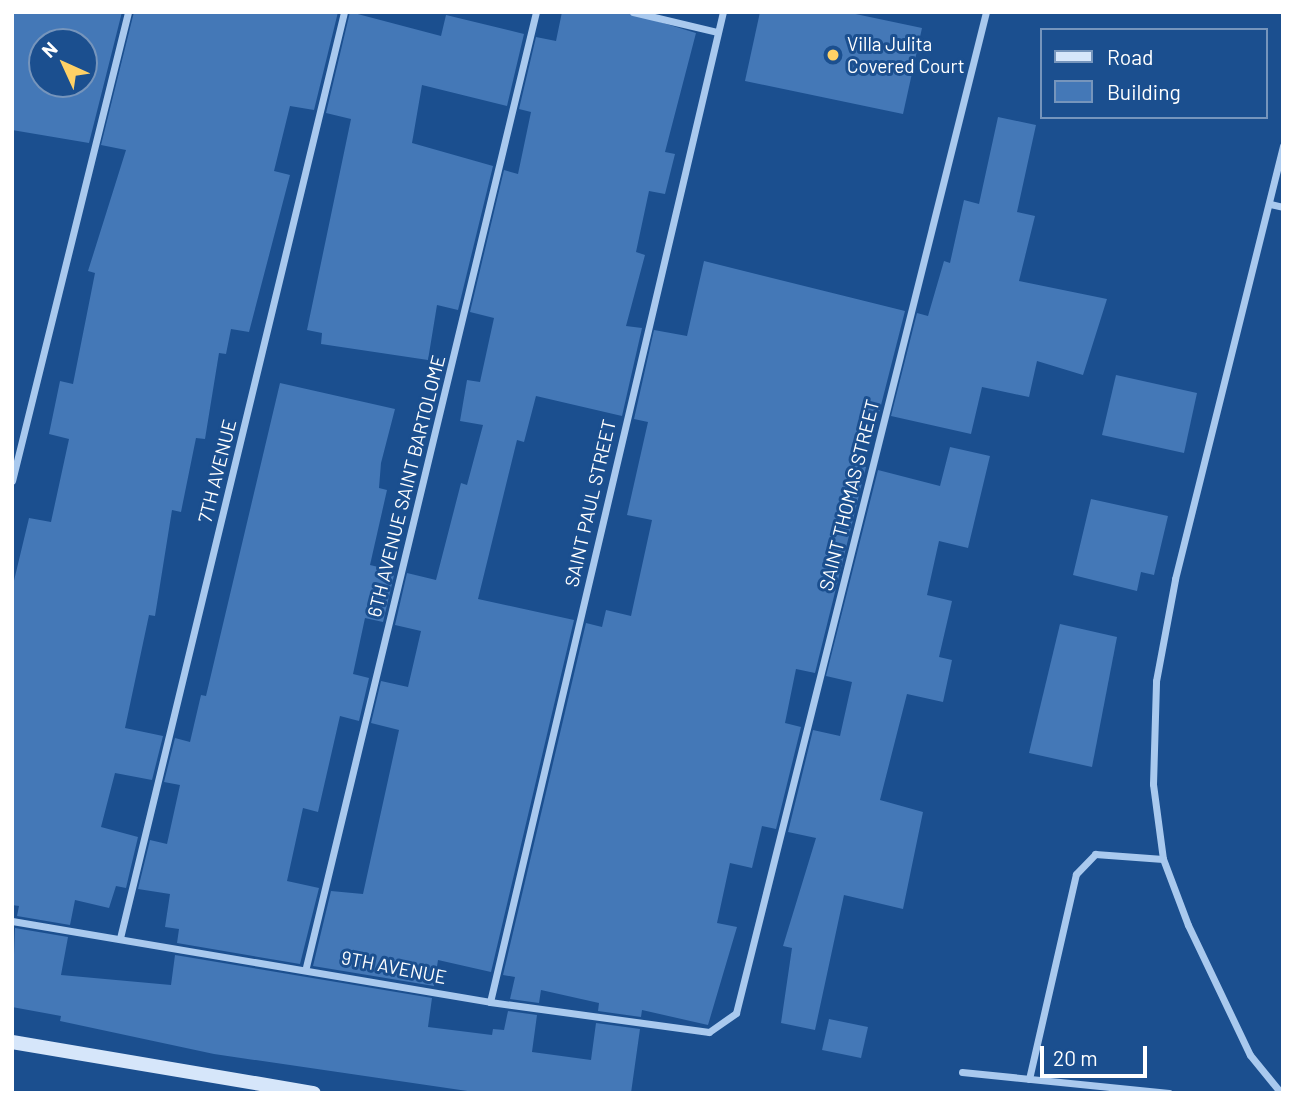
<!DOCTYPE html>
<style>
body{margin:0}
#map{position:relative;width:1295px;height:1105px;overflow:hidden;background:#1b4f8f;font-family:Barlow,sans-serif}
div>[style]{position:absolute}
.building>*{inset:0;background:#4478b7}
.street>*{height:7px;margin:-3.5px;padding:0 3.5px;transform-origin:3.5px;border-radius:3.5px;background:#a9c9ee}
.secondary>*{height:14px;margin:-7px;padding:0 7px;transform-origin:7px;border-radius:7px;background:#d6e6fa}
.dots>*{width:19px;height:19px;translate:-50% -50%;box-sizing:border-box;border:4px solid #1b4f8f;border-radius:50%}
span{translate:-50% -50%;white-space:nowrap;text-align:center;line-height:1.15;-webkit-text-stroke:6px #1b4f8f;paint-order:stroke}
.poi-label{font-size:19px;color:#fff}
.left{translate:0 -50%;text-align:left}
.street-label{font-size:19px;color:#fff}
.frame{position:absolute;inset:0;border:14px solid #fff;pointer-events:none}
.legend{position:absolute;left:1040px;top:28px;width:228px;height:91px;box-sizing:border-box;background:#1b4f8f;border:2px solid #7695bc;margin:0;padding:9px 12px;list-style:none;font-size:21px;color:#fff}
.legend li{display:flex;align-items:center;gap:14px;height:35px}
.legend b{width:35px;border:2px solid #7695bc}
.north{position:absolute;left:28px;top:28px;width:70px;height:70px;box-sizing:border-box;background:#1b4f8f;border:2px solid #7695bc;border-radius:50%;rotate:315deg;font-size:19px;font-weight:700;line-height:28px;text-align:center;color:#fff}
.north::after{content:'';display:block;margin:auto;width:24px;height:32px;background:#ffd166;clip-path:polygon(50% 0,100% 100%,50% 72%,0 100%)}
.scale{position:absolute;left:1040px;top:1046px;width:107px;height:32px;box-sizing:border-box;border:4px solid #fff;border-top:0;padding-left:9px;font-size:21px;line-height:24px;white-space:nowrap;color:#fff;-webkit-text-stroke:5px #1b4f8f;paint-order:stroke}
</style>
<div id="map">
<div class="building">
<i style="clip-path:polygon(evenodd,12px 12px,122px 12px,89px 143px,12px 130px,12px 12px,42px 42px,84px 42px,84px 84px,42px 84px,42px 42px)"></i>
<i style="clip-path:polygon(134px 12px,338px 12px,314px 110px,290px 106px,274px 171px,290px 175px,249px 332px,231px 329px,226px 354px,219px 353px,205px 439px,196px 438px,181px 512px,172px 510px,155px 616px,149px 615px,125px 728px,163px 736px,152px 780px,115px 773px,101px 827px,138px 837px,126px 888px,116px 886px,109px 908px,75px 900px,70px 925px,17px 916px,19px 906px,12px 905px,12px 589px,29px 518px,51px 522px,69px 439px,49px 434px,60px 381px,73px 384px,95px 273px,88px 271px,126px 150px,101px 145px)"></i>
<i style="clip-path:polygon(350px 12px,441px 36px,446px 15px,524px 34px,507px 106px,422px 85px,412px 143px,493px 166px,458px 310px,437px 305px,428px 360px,321px 344px,322px 333px,307px 330px,351px 119px,326px 113px)"></i>
<i style="clip-path:polygon(562px 12px,627px 12px,696px 33px,665px 152px,675px 154px,665px 194px,649px 191px,636px 252px,645px 255px,626px 326px,642px 328px,622px 416px,536px 396px,524px 442px,517px 440px,478px 599px,574px 620px,491px 972px,438px 960px,434px 986px,313px 966px,331px 891px,363px 894px,399px 730px,371px 723px,381px 681px,408px 687px,421px 631px,395px 625px,407px 573px,436px 580px,461px 483px,467px 485px,483px 425px,460px 421px,467px 380px,480px 382px,494px 318px,470px 312px,504px 170px,518px 174px,531px 112px,519px 109px,536px 37px,556px 41px)"></i>
<i style="clip-path:polygon(760px 12px,846px 12px,922px 28px,903px 114px,745px 81px)"></i>
<i style="clip-path:polygon(998px 117px,1036px 125px,1017px 212px,1035px 216px,1019px 281px,1107px 299px,1083px 375px,1037px 361px,1029px 397px,982px 387px,971px 434px,891px 416px,917px 313px,928px 316px,944px 261px,950px 263px,964px 200px,979px 204px)"></i>
<i style="clip-path:polygon(704px 261px,905px 311px,879px 413px,863px 410px,851px 463px,866px 467px,815px 673px,796px 669px,785px 723px,801px 727px,776px 829px,762px 826px,752px 868px,730px 863px,717px 923px,737px 927px,708px 1025px,642px 1010px,641px 1017px,598px 1011px,599px 1003px,541px 990px,539px 1003px,510px 999px,515px 977px,503px 975px,586px 623px,602px 627px,606px 610px,631px 616px,652px 520px,627px 515px,648px 422px,634px 419px,654px 330px,687px 336px)"></i>
<i style="clip-path:polygon(1116px 375px,1197px 393px,1184px 453px,1102px 435px)"></i>
<i style="clip-path:polygon(280px 383px,395px 409px,381px 463px,379px 488px,387px 490px,370px 565px,395px 571px,383px 622px,365px 618px,353px 674px,369px 678px,359px 721px,340px 716px,318px 812px,303px 808px,287px 881px,319px 888px,300px 964px,177px 943px,179px 929px,165px 927px,170px 894px,138px 889px,150px 840px,167px 844px,180px 785px,164px 782px,175px 738px,190px 742px,201px 695px,206px 696px)"></i>
<i style="clip-path:polygon(950px 447px,990px 456px,968px 548px,939px 541px,927px 595px,952px 601px,939px 657px,952px 660px,943px 702px,907px 694px,880px 800px,923px 812px,903px 909px,844px 895px,815px 1030px,781px 1023px,792px 948px,783px 946px,816px 838px,788px 832px,813px 730px,840px 736px,852px 682px,826px 676px,878px 470px,940px 486px)"></i>
<i style="clip-path:polygon(1091px 499px,1168px 516px,1154px 575px,1141px 572px,1137px 591px,1073px 575px)"></i>
<i style="clip-path:polygon(1060px 624px,1117px 637px,1092px 767px,1029px 753px)"></i>
<i style="clip-path:polygon(15px 928px,68px 937px,61px 975px,171px 985px,175px 955px,432px 998px,428px 1027px,492px 1035px,493px 1029px,504px 1030px,508px 1011px,537px 1015px,532px 1052px,591px 1060px,596px 1023px,640px 1029px,631px 1093px,481px 1093px,214px 1054px,60px 1021px,61px 1016px,12px 1007px)"></i>
<i style="clip-path:polygon(829px 1019px,868px 1027px,861px 1058px,822px 1050px)"></i>
</div>
<div class="street">
<i style="left:633px;top:12px;width:86px;rotate:13.4deg"></i>
<i style="left:1270px;top:204px;width:13px;rotate:13deg"></i>
<i style="left:12px;top:481px;width:483px;rotate:-76.1deg"></i>
<i style="left:12px;top:921px;width:485px;rotate:9.6deg"></i>
<i style="left:490px;top:1002px;width:221px;rotate:7.8deg"></i>
<i style="left:709px;top:1032px;width:33px;rotate:-35deg"></i>
<i style="left:736px;top:1013px;width:1032px;rotate:-75.98deg"></i>
<i style="left:120px;top:938px;width:953px;rotate:-76.4deg"></i>
<i style="left:306px;top:967px;width:982px;rotate:-76.46deg"></i>
<i style="left:490px;top:1002px;width:1017px;rotate:-76.76deg"></i>
<i style="left:962px;top:1072px;width:208px;rotate:5.8deg"></i>
<i style="left:1029px;top:1079px;width:210px;rotate:-77.1deg"></i>
<i style="left:1076px;top:874px;width:28px;rotate:-46deg"></i>
<i style="left:1095px;top:854px;width:68px;rotate:4.2deg"></i>
<i style="left:1281px;top:1093px;width:49px;rotate:-129.2deg"></i>
<i style="left:1250px;top:1055px;width:144px;rotate:-115.5deg"></i>
<i style="left:1188px;top:925px;width:71px;rotate:-110.7deg"></i>
<i style="left:1163px;top:859px;width:76px;rotate:-97.6deg"></i>
<i style="left:1153px;top:784px;width:103px;rotate:-88.3deg"></i>
<i style="left:1156px;top:681px;width:104px;rotate:-79.4deg"></i>
<i style="left:1175px;top:579px;width:447px;rotate:-76deg"></i>
</div>
<div class="secondary">
<i style="left:12px;top:1042px;width:306px;rotate:9.6deg"></i>
</div>
<div class="dots">
<i style="left:833px;top:55px;background:#ffd166"></i>
</div>
<div class="poi-label">
<span class="left" style="left:847px;top:55px">Villa Julita<br>Covered Court</span>
</div>
<div class="street-label">
<span style="left:217px;top:471px;rotate:-76deg">7TH AVENUE</span>
<span style="left:406px;top:486px;rotate:-76deg">6TH AVENUE SAINT BARTOLOME</span>
<span style="left:849px;top:495px;rotate:-76deg">SAINT THOMAS STREET</span>
<span style="left:590px;top:503px;rotate:-77deg">SAINT PAUL STREET</span>
<span style="left:394px;top:967px;rotate:11deg">9TH AVENUE</span>
</div>
<div class="frame"></div>
<ul class="legend">
<li><b style="height:9px;background:#d6e6fa"></b>Road</li>
<li><b style="height:19px;background:#4478b7"></b>Building</li>
</ul>
<div class="north">N</div>
<div class="scale">20 m</div>
</div>
